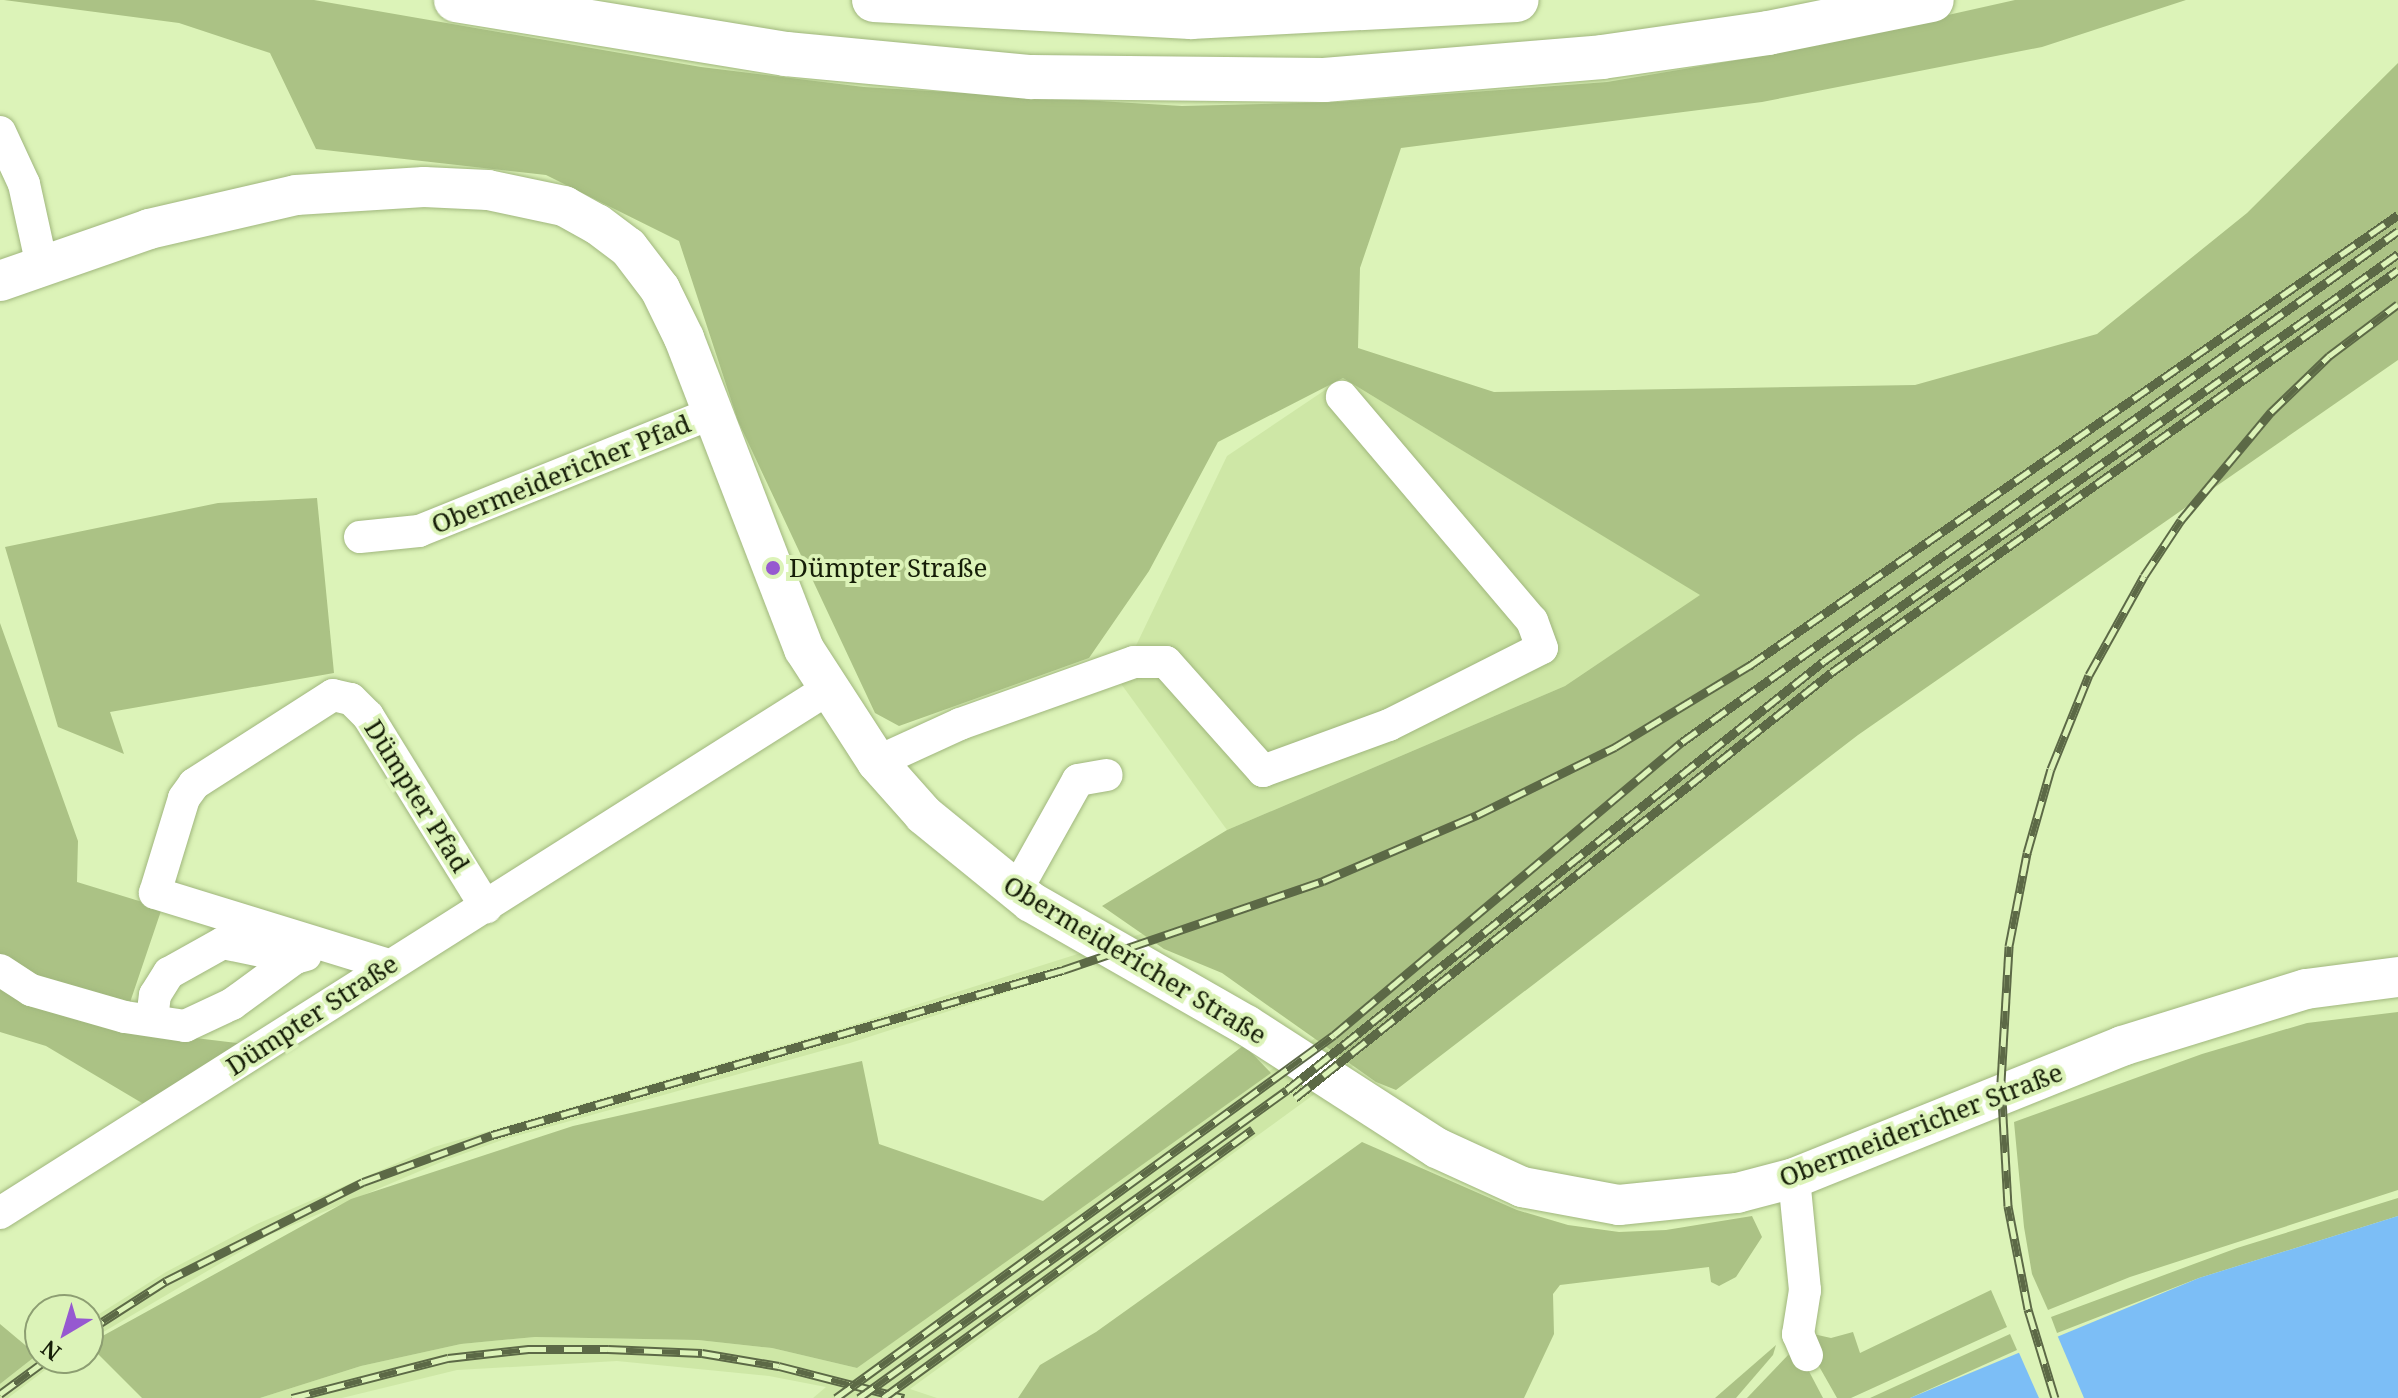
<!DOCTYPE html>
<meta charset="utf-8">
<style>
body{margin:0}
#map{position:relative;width:2398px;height:1398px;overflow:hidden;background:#dcf3b8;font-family:"Noto Serif",serif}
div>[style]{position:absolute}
.built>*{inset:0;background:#cee7a6}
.green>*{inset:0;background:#abc285}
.water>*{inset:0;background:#7cbef6}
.pier>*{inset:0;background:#dcf3b8}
.roads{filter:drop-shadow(0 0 2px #a0b67d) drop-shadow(0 0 2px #a0b67d)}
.minor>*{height:32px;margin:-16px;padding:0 16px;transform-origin:16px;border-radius:16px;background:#fff}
.major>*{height:40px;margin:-20px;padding:0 20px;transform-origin:20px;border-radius:20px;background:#fff}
.highway>*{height:44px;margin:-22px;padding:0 22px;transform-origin:22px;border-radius:22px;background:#fff}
.rail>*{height:9px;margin-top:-4.5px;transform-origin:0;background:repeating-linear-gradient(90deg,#dcf3b8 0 18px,#5c6946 0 36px);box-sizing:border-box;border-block:2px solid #5c6946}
.dots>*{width:22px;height:22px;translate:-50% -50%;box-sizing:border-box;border:4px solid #dcf3b8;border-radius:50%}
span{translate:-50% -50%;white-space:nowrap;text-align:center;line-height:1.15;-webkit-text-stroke:8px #dcf3b8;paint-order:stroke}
.street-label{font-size:26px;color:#161e08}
.poi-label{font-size:26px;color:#161e08}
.left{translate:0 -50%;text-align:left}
.north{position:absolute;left:24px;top:1294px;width:80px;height:80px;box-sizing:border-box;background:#dcf3b8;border:2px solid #8d9e72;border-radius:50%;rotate:218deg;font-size:22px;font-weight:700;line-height:32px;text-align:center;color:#161e08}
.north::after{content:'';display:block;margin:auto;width:28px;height:36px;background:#9659d0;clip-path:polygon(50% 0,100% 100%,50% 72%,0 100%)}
</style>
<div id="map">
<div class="built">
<i style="clip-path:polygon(2398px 202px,2398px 280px,1752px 747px,1364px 1058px,910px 1389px,937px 1398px,813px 1398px,826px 1387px,769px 1376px,617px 1361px,457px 1370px,342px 1398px,260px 1398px,361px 1366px,461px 1344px,535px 1337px,698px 1340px,772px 1348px,857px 1368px,1336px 1023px,1719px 697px,1473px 828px,1327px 889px,850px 1043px,505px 1139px,446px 1160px,267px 1236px,88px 1341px,88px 1321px,166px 1272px,257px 1224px,434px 1147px,843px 1028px,1160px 928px,1319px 872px,1548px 773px,1778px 636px)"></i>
<i style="clip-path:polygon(1343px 378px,1701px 595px,1565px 686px,1227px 830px,1119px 681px,1227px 456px)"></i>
<i style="clip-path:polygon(40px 1353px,40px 1358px,61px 1358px,8px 1398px,0 1398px,0 1384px)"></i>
</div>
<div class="green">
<i style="clip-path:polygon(4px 0,314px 0,701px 67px,864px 87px,1182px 106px,1339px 102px,1607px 82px,1773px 54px,2015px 0,2186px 0,2042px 47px,1762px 102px,1401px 148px,1360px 268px,1358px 348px,1494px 392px,1915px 385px,2097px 334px,2247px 213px,2398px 63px,2398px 360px,1858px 735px,1396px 1090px,1376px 1082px,1222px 973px,1164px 949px,1102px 906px,1227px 830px,1565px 686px,1700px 595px,1343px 378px,1218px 442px,1149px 571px,1089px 658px,899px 726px,875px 713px,738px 421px,679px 241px,546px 175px,316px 149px,270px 53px,179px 23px)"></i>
<i style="clip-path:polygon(317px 498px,334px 673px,110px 712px,124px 754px,58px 727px,5px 547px,218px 503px)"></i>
<i style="clip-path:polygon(0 623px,78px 841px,77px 882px,162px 908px,121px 1029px,245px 1044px,147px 1106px,46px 1046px,0 1032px)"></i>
<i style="clip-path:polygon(2398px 1012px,2398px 1190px,2130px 1277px,2048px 1310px,2032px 1274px,2024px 1227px,2014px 1122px,2202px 1054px,2307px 1023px)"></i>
<i style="clip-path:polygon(1244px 1045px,1271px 1073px,857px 1368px,772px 1348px,698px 1340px,535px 1337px,461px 1344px,361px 1366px,260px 1398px,142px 1398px,88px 1344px,351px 1199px,573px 1126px,862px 1061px,879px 1144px,1043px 1201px)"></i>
<i style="clip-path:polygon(1362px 1142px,1517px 1210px,1568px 1225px,1619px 1232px,1666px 1230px,1752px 1216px,1762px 1237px,1736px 1277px,1719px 1286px,1711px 1282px,1709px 1267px,1560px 1285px,1553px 1294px,1554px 1334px,1524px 1398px,1018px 1398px,1040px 1365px,1096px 1332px)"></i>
<i style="clip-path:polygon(2398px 1198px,2398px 1216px,2199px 1278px,2057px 1333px,2051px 1317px,2237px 1248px)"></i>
<i style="clip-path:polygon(1991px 1290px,2007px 1327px,1851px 1398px,1837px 1398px,1812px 1354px,1813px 1334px,1831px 1338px,1853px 1332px,1860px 1353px)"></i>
<i style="clip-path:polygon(0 1324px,37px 1355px,0 1384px)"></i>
<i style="clip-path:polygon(2010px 1334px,2017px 1350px,1910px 1398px,1870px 1398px)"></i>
<i style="clip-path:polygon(1776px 1345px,1773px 1355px,1736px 1398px,1715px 1398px)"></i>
<i style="clip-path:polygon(1791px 1352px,1802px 1358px,1823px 1398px,1747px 1398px)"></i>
</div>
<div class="water">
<i style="clip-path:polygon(2398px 1216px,2398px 1398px,1910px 1398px,2199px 1278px)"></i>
</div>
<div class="pier">
<i style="clip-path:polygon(2055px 1330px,2084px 1398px,2039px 1398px,2016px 1346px)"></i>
</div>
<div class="roads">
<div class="minor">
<i style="left:0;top:132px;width:57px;rotate:65.2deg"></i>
<i style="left:24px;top:184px;width:84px;rotate:77.6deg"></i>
<i style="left:360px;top:537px;width:59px;rotate:-5.8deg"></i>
<i style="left:419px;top:531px;width:317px;rotate:-21.9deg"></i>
<i style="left:877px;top:762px;width:91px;rotate:-24.6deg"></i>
<i style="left:960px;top:724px;width:185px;rotate:-19.6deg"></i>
<i style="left:1134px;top:662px;width:32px"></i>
<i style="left:1166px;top:662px;width:146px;rotate:48.3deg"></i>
<i style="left:1263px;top:771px;width:134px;rotate:-20.1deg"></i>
<i style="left:1389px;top:725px;width:171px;rotate:-26.7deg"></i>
<i style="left:1542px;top:648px;width:29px;rotate:-110deg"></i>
<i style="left:1532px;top:621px;width:294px;rotate:-130.3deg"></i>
<i style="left:1016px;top:891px;width:127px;rotate:-60.8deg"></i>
<i style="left:1078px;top:780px;width:29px;rotate:-10deg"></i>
<i style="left:389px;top:965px;width:245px;rotate:-162.9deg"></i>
<i style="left:155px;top:893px;width:99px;rotate:-73deg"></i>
<i style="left:184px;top:798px;width:17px;rotate:-54deg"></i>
<i style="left:194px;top:784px;width:165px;rotate:-32.6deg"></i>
<i style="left:333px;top:695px;width:18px;rotate:13deg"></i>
<i style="left:351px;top:699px;width:24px;rotate:45deg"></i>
<i style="left:368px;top:716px;width:225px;rotate:58.3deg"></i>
<i style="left:0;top:970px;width:37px;rotate:33deg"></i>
<i style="left:31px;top:990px;width:98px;rotate:16deg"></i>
<i style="left:125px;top:1017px;width:61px;rotate:8.5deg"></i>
<i style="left:185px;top:1026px;width:52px;rotate:-25.1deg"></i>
<i style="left:232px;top:1004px;width:78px;rotate:-36.1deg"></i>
<i style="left:152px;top:1019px;width:24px;rotate:-83deg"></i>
<i style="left:155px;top:995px;width:26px;rotate:-58deg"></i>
<i style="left:169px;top:973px;width:62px;rotate:-29.1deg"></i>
<i style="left:223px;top:943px;width:74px;rotate:11.8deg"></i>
<i style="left:295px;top:958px;width:11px;rotate:-15deg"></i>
<i style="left:1794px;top:1178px;width:113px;rotate:84.4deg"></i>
<i style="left:1805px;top:1290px;width:45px;rotate:99deg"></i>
<i style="left:1798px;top:1334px;width:23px;rotate:67deg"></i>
<i style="left:0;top:1213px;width:980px;rotate:-32.33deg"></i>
</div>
<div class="major">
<i style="left:0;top:281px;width:158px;rotate:-19.2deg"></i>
<i style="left:149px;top:229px;width:151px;rotate:-13deg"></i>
<i style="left:296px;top:195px;width:128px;rotate:-3.6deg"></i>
<i style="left:424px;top:187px;width:64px;rotate:2.7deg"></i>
<i style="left:488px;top:190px;width:78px;rotate:11.9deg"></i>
<i style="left:564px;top:206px;width:38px;rotate:29deg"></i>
<i style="left:597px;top:224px;width:39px;rotate:37deg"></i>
<i style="left:628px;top:247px;width:53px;rotate:52.7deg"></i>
<i style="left:660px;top:289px;width:55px;rotate:63.9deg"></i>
<i style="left:684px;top:338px;width:333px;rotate:68.9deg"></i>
<i style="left:804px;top:649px;width:135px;rotate:57.1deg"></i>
<i style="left:877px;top:762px;width:71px;rotate:48.4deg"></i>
<i style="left:924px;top:815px;width:138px;rotate:39.1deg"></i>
<i style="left:1031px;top:902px;width:248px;rotate:29.8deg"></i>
<i style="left:1246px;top:1025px;width:227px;rotate:32.8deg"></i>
<i style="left:1437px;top:1148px;width:94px;rotate:24.6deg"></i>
<i style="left:1522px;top:1187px;width:99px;rotate:10.5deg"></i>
<i style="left:1619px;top:1205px;width:119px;rotate:-5.8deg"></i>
<i style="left:1737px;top:1193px;width:59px;rotate:-14.7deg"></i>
<i style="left:1794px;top:1178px;width:354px;rotate:-21.9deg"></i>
<i style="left:2122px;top:1046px;width:193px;rotate:-17.2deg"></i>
<i style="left:2306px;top:989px;width:93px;rotate:-7.4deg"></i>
</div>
<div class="highway">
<i style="left:456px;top:0;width:334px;rotate:9.3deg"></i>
<i style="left:786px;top:54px;width:246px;rotate:5.4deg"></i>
<i style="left:1031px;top:77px;width:293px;rotate:0.6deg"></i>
<i style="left:1324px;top:80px;width:279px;rotate:-4.7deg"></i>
<i style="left:1602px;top:57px;width:168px;rotate:-8.2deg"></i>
<i style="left:1768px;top:33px;width:167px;rotate:-11.4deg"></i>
<i style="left:874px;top:0;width:317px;rotate:3.1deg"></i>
<i style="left:1191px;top:17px;width:326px;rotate:-3deg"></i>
</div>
</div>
<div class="rail">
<i style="left:1295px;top:1098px;width:685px;rotate:-38.42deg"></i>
<i style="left:1832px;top:672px;width:694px;rotate:-35.38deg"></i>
<i style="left:88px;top:1331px;width:93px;rotate:-32.7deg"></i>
<i style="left:166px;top:1281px;width:220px;rotate:-26.7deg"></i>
<i style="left:363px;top:1182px;width:137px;rotate:-20deg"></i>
<i style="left:492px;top:1135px;width:594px;rotate:-16.12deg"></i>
<i style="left:1063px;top:970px;width:275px;rotate:-18.9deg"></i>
<i style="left:1323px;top:881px;width:168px;rotate:-23.2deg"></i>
<i style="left:1477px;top:815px;width:154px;rotate:-26.2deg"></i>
<i style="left:1615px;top:747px;width:157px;rotate:-31.2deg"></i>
<i style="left:1749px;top:666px;width:790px;rotate:-34.8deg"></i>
<i style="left:0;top:1394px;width:61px;rotate:-36.3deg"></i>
<i style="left:292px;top:1398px;width:161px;rotate:-14.4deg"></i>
<i style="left:448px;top:1358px;width:81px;rotate:-6.4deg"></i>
<i style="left:528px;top:1349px;width:80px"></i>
<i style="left:608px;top:1349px;width:94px;rotate:2.4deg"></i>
<i style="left:702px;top:1353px;width:78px;rotate:9.6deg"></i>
<i style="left:779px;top:1366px;width:129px;rotate:14.4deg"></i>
<i style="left:836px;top:1398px;width:616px;rotate:-36.09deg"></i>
<i style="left:1334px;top:1035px;width:455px;rotate:-40.1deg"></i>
<i style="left:1682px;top:742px;width:880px;rotate:-35.51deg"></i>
<i style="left:859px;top:1398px;width:527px;rotate:-35.74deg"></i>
<i style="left:1287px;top:1090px;width:687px;rotate:-38.62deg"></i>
<i style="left:1824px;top:661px;width:704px;rotate:-35.34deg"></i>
<i style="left:883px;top:1398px;width:457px;rotate:-36deg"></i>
<i style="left:2055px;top:1398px;width:93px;rotate:-106.9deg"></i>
<i style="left:2028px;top:1309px;width:105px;rotate:-101deg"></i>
<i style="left:2008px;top:1206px;width:124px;rotate:-93.2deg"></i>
<i style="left:2001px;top:1082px;width:136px;rotate:-86.6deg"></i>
<i style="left:2009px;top:946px;width:95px;rotate:-79deg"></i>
<i style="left:2027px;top:853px;width:87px;rotate:-74.1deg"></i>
<i style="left:2051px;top:769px;width:101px;rotate:-68deg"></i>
<i style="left:2089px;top:675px;width:113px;rotate:-60.9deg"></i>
<i style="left:2144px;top:576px;width:67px;rotate:-56.5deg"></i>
<i style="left:2181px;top:520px;width:141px;rotate:-50.2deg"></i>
<i style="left:2271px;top:412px;width:81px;rotate:-44deg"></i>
<i style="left:2329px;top:356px;width:86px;rotate:-37deg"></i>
</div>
<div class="dots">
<i style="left:773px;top:568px;background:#9659d0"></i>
</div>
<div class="street-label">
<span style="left:561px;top:474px;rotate:-22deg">Obermeidericher Pfad</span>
<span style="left:417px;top:796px;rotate:58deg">Dümpter Pfad</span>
<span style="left:1135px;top:960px;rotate:31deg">Obermeidericher Straße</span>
<span style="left:312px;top:1015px;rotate:-33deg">Dümpter Straße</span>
<span style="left:1921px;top:1125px;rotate:-21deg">Obermeidericher Straße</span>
</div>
<div class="poi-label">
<span class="left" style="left:789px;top:568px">Dümpter Straße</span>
</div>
<div class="north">N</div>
</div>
